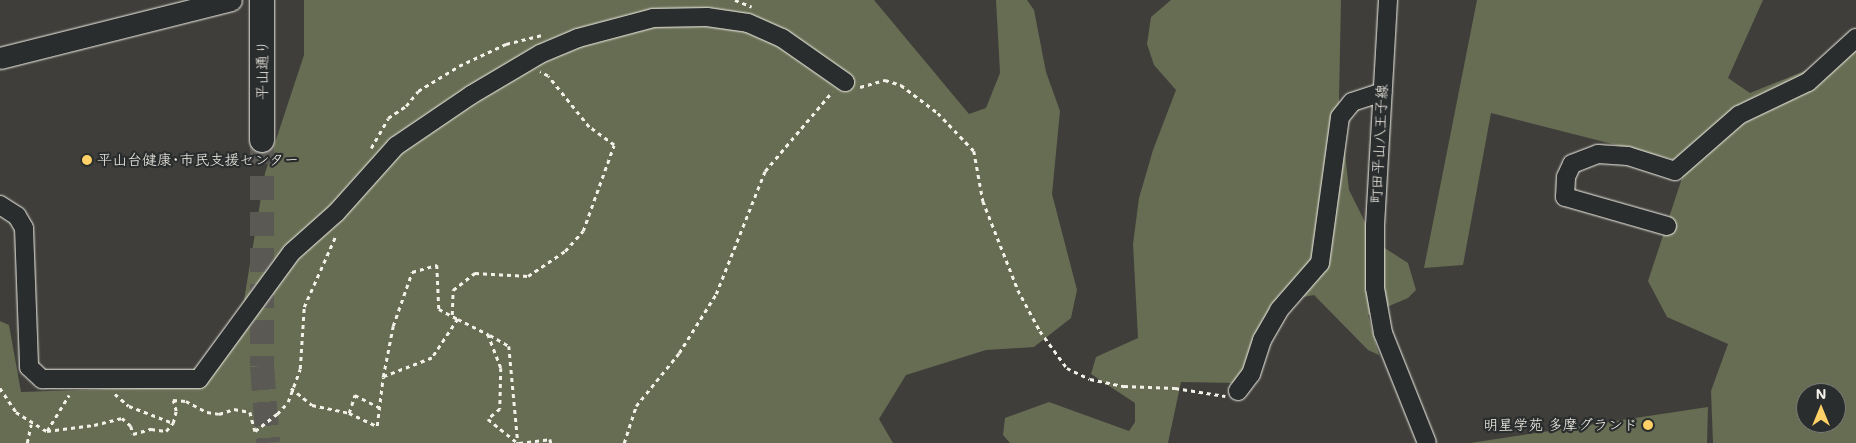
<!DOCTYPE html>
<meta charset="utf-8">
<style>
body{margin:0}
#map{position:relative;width:1856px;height:443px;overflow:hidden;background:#3f3e3a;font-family:Mali,"Klee One",sans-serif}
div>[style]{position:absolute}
.green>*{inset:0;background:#676d53}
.secondary-tunnel>*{height:24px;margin-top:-12px;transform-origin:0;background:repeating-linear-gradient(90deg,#5a5954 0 24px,transparent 0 36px)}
.path>*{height:2.5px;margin-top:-1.25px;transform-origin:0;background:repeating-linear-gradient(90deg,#f4f1e8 0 4px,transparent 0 8px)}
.roads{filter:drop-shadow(0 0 1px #f4f1e8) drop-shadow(0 0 1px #f4f1e8)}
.minor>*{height:18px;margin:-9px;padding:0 9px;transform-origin:9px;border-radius:9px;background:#2a2d2e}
.tertiary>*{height:21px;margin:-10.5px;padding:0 10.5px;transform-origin:10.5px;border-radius:10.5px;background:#2a2d2e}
.secondary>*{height:24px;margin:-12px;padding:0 12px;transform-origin:12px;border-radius:12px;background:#2a2d2e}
.dots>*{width:14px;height:14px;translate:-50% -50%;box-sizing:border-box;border:2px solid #2a2d2e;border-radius:50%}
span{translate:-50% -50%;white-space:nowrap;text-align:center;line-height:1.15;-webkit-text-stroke:4.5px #2a2d2e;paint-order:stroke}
.street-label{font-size:15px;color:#f4f1e8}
.poi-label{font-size:15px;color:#f4f1e8}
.left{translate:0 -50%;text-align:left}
.right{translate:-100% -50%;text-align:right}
.north{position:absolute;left:1796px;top:383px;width:50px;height:50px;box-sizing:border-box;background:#2a2d2e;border:1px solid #7b7b78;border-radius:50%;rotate:0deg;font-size:14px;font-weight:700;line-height:20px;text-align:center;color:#f4f1e8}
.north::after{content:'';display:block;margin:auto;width:18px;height:22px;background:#ffd166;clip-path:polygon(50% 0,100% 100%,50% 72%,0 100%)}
</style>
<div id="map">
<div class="green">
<i style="clip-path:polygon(304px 0,874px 0,969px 114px,986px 108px,1000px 73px,996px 0,1027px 0,1034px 10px,1046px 72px,1060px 111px,1052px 194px,1077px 290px,1071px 318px,1034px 347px,986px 350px,906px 375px,879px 419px,893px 443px,0 443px,0 321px,9px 325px,21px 392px,168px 387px,217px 353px,244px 300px,265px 173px,304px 55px)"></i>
<i style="clip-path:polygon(1171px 0,1341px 0,1339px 99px,1349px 190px,1366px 224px,1369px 238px,1408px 263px,1416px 290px,1408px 298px,1368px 315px,1379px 355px,1368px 350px,1314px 295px,1272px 303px,1238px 383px,1181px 382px,1168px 443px,1010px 443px,1003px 435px,1005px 418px,1049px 402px,1129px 431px,1135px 422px,1135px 403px,1091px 374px,1096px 357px,1138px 338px,1133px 244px,1139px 198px,1153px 150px,1176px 90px,1154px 65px,1147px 44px,1151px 17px)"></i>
<i style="clip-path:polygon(evenodd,1477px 0,1763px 0,1728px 78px,1750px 93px,1856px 50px,1856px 443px,1713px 443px,1711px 391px,1728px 344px,1667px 317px,1648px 281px,1687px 163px,1491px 113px,1463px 265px,1424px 268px,1477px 0,1806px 393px,1836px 393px,1836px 423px,1806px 423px,1806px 393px)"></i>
<i style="clip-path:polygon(1708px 407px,1707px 443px,1470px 443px)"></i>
</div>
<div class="secondary-tunnel">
<i style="left:262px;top:140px;width:226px;rotate:90deg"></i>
<i style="left:262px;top:366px;width:77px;rotate:85.5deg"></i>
</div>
<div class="path">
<i style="left:735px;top:0;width:18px;rotate:22deg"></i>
<i style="left:860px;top:87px;width:26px;rotate:-16deg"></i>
<i style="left:885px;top:80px;width:17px;rotate:17deg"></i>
<i style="left:901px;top:85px;width:46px;rotate:37.1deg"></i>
<i style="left:938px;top:113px;width:52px;rotate:46.5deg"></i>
<i style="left:974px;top:151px;width:51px;rotate:79.8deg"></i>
<i style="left:983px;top:201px;width:96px;rotate:68.5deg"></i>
<i style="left:1018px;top:290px;width:47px;rotate:61.8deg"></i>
<i style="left:1040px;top:331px;width:46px;rotate:53.9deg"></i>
<i style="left:1067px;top:368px;width:25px;rotate:26deg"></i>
<i style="left:1090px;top:379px;width:35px;rotate:12deg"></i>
<i style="left:1124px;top:386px;width:51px;rotate:2.2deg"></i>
<i style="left:1175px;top:388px;width:51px;rotate:9.1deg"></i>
<i style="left:371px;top:148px;width:34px;rotate:-60deg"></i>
<i style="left:388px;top:118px;width:22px;rotate:-34deg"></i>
<i style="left:406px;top:106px;width:19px;rotate:-51deg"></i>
<i style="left:418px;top:91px;width:48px;rotate:-31.4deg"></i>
<i style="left:459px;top:66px;width:52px;rotate:-25.1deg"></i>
<i style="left:506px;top:44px;width:36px;rotate:-14deg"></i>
<i style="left:452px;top:315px;width:25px;rotate:-88deg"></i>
<i style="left:453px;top:290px;width:28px;rotate:-38deg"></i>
<i style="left:475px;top:273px;width:53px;rotate:3.2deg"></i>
<i style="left:528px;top:276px;width:45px;rotate:-34deg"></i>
<i style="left:565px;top:251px;width:27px;rotate:-48deg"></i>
<i style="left:583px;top:231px;width:91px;rotate:-70.2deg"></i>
<i style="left:614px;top:145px;width:31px;rotate:-144deg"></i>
<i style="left:589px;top:127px;width:65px;rotate:-128.8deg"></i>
<i style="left:548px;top:76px;width:9px;rotate:-153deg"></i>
<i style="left:458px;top:319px;width:34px;rotate:27deg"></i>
<i style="left:488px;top:334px;width:36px;rotate:69deg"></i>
<i style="left:501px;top:368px;width:41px;rotate:91.4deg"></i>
<i style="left:500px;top:409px;width:16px;rotate:140deg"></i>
<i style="left:488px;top:419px;width:38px;rotate:39deg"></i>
<i style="left:490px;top:335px;width:22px;rotate:30deg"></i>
<i style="left:509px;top:346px;width:97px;rotate:84.7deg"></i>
<i style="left:0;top:388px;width:29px;rotate:56deg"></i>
<i style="left:16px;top:412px;width:36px;rotate:32deg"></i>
<i style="left:47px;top:431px;width:47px;rotate:-7.3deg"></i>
<i style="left:94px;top:425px;width:29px;rotate:-14deg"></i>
<i style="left:122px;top:418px;width:12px;rotate:42deg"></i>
<i style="left:131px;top:426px;width:8px;rotate:76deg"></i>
<i style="left:133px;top:434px;width:19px;rotate:-16deg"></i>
<i style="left:151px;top:429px;width:15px;rotate:8deg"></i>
<i style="left:166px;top:431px;width:11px;rotate:-49deg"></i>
<i style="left:173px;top:423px;width:12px;rotate:-76deg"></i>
<i style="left:176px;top:411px;width:11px;rotate:-105deg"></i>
<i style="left:291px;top:388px;width:27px;rotate:39deg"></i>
<i style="left:312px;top:405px;width:38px;rotate:12deg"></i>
<i style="left:349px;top:413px;width:31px;rotate:25deg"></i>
<i style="left:377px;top:426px;width:49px;rotate:-83deg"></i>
<i style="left:383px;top:377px;width:52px;rotate:-78.9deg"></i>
<i style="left:393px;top:326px;width:57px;rotate:-70.6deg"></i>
<i style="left:412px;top:272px;width:26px;rotate:-16deg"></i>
<i style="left:437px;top:265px;width:44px;rotate:87.4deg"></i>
<i style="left:439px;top:309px;width:21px;rotate:28deg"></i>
<i style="left:458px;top:319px;width:47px;rotate:123.7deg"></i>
<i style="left:432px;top:358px;width:53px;rotate:158.8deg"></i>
<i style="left:115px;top:394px;width:18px;rotate:41deg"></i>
<i style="left:129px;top:406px;width:47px;rotate:21.1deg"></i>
<i style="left:173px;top:400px;width:13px;rotate:4deg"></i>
<i style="left:186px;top:401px;width:24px;rotate:28deg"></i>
<i style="left:207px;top:412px;width:12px;rotate:9deg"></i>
<i style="left:219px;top:414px;width:16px;rotate:-18deg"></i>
<i style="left:234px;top:409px;width:16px;rotate:11deg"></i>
<i style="left:250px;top:412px;width:20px;rotate:75deg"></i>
<i style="left:255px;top:431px;width:28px;rotate:-38deg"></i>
<i style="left:277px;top:414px;width:16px;rotate:-47deg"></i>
<i style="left:288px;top:402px;width:35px;rotate:-70deg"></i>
<i style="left:300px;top:369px;width:62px;rotate:-86.3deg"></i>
<i style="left:304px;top:307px;width:79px;rotate:-66deg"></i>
<i style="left:349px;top:413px;width:19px;rotate:-72deg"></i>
<i style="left:355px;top:395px;width:27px;rotate:27deg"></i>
<i style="left:47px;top:431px;width:42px;rotate:-58.6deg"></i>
<i style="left:27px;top:443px;width:19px;rotate:-78deg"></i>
<i style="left:519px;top:443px;width:31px;rotate:-7deg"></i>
<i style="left:550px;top:439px;width:4px;rotate:76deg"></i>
<i style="left:624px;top:443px;width:39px;rotate:-72deg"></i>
<i style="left:636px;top:406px;width:68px;rotate:-50.9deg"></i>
<i style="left:679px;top:353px;width:70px;rotate:-57.9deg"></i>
<i style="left:716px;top:294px;width:132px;rotate:-68.3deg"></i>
<i style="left:765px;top:171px;width:104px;rotate:-49.7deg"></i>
</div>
<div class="roads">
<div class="minor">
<i style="left:1388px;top:0;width:226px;rotate:93.3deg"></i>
<i style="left:1375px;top:226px;width:62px;rotate:90deg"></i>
<i style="left:1375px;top:288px;width:46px;rotate:79.9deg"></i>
<i style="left:1383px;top:333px;width:118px;rotate:68.2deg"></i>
<i style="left:0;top:205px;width:20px;rotate:33deg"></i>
<i style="left:17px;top:216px;width:14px;rotate:60deg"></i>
<i style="left:24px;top:228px;width:139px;rotate:87.9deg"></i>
<i style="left:29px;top:367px;width:18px;rotate:43deg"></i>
<i style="left:42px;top:379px;width:157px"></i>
<i style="left:199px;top:379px;width:157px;rotate:-53.8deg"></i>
<i style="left:292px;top:252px;width:59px;rotate:-41.6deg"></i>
<i style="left:336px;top:213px;width:90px;rotate:-48.2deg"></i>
<i style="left:396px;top:146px;width:91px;rotate:-34.2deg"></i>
<i style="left:471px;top:95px;width:80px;rotate:-30.7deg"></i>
<i style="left:540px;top:54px;width:41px;rotate:-22.8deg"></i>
<i style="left:578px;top:38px;width:78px;rotate:-14.9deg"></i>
<i style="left:653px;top:18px;width:54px;rotate:-1.1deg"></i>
<i style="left:707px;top:17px;width:41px;rotate:8.3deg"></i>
<i style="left:748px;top:23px;width:37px;rotate:24deg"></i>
<i style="left:782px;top:38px;width:77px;rotate:34.9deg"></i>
<i style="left:1667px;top:226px;width:106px;rotate:-164.1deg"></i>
<i style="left:1565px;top:197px;width:20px;rotate:-87deg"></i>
<i style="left:1566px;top:177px;width:14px;rotate:-65deg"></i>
<i style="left:1572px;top:164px;width:28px;rotate:-21deg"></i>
<i style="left:1598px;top:154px;width:30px;rotate:4deg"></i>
<i style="left:1628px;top:156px;width:49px;rotate:17.7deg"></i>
<i style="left:1675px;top:171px;width:85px;rotate:-41.2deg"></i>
<i style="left:1739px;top:115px;width:76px;rotate:-25.6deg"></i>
<i style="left:1808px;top:82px;width:65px;rotate:-42.5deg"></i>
<i style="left:1238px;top:391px;width:21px;rotate:-53deg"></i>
<i style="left:1251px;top:374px;width:36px;rotate:-72deg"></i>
<i style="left:1262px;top:340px;width:34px;rotate:-60deg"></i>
<i style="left:1279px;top:310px;width:62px;rotate:-48.9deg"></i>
<i style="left:1320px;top:263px;width:147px;rotate:-82.2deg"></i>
<i style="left:1340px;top:117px;width:19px;rotate:-51deg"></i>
<i style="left:1352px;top:102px;width:32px;rotate:-18deg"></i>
</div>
<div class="tertiary">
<i style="left:0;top:58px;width:238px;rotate:-14.1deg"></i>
</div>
<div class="secondary">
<i style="left:262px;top:0;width:140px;rotate:90deg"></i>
</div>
</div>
<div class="dots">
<i style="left:87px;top:160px;background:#ffd166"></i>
<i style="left:1648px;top:425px;background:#ffd166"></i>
</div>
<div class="street-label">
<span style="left:262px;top:70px;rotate:-90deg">平山通り</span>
<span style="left:1379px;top:144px;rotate:-87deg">町田平山八王子線</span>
</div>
<div class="poi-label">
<span class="left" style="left:97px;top:160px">平山台健康･市民支援センター</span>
<span class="right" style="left:1638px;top:425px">明星学苑 多摩グランド</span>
</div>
<div class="north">N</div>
</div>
